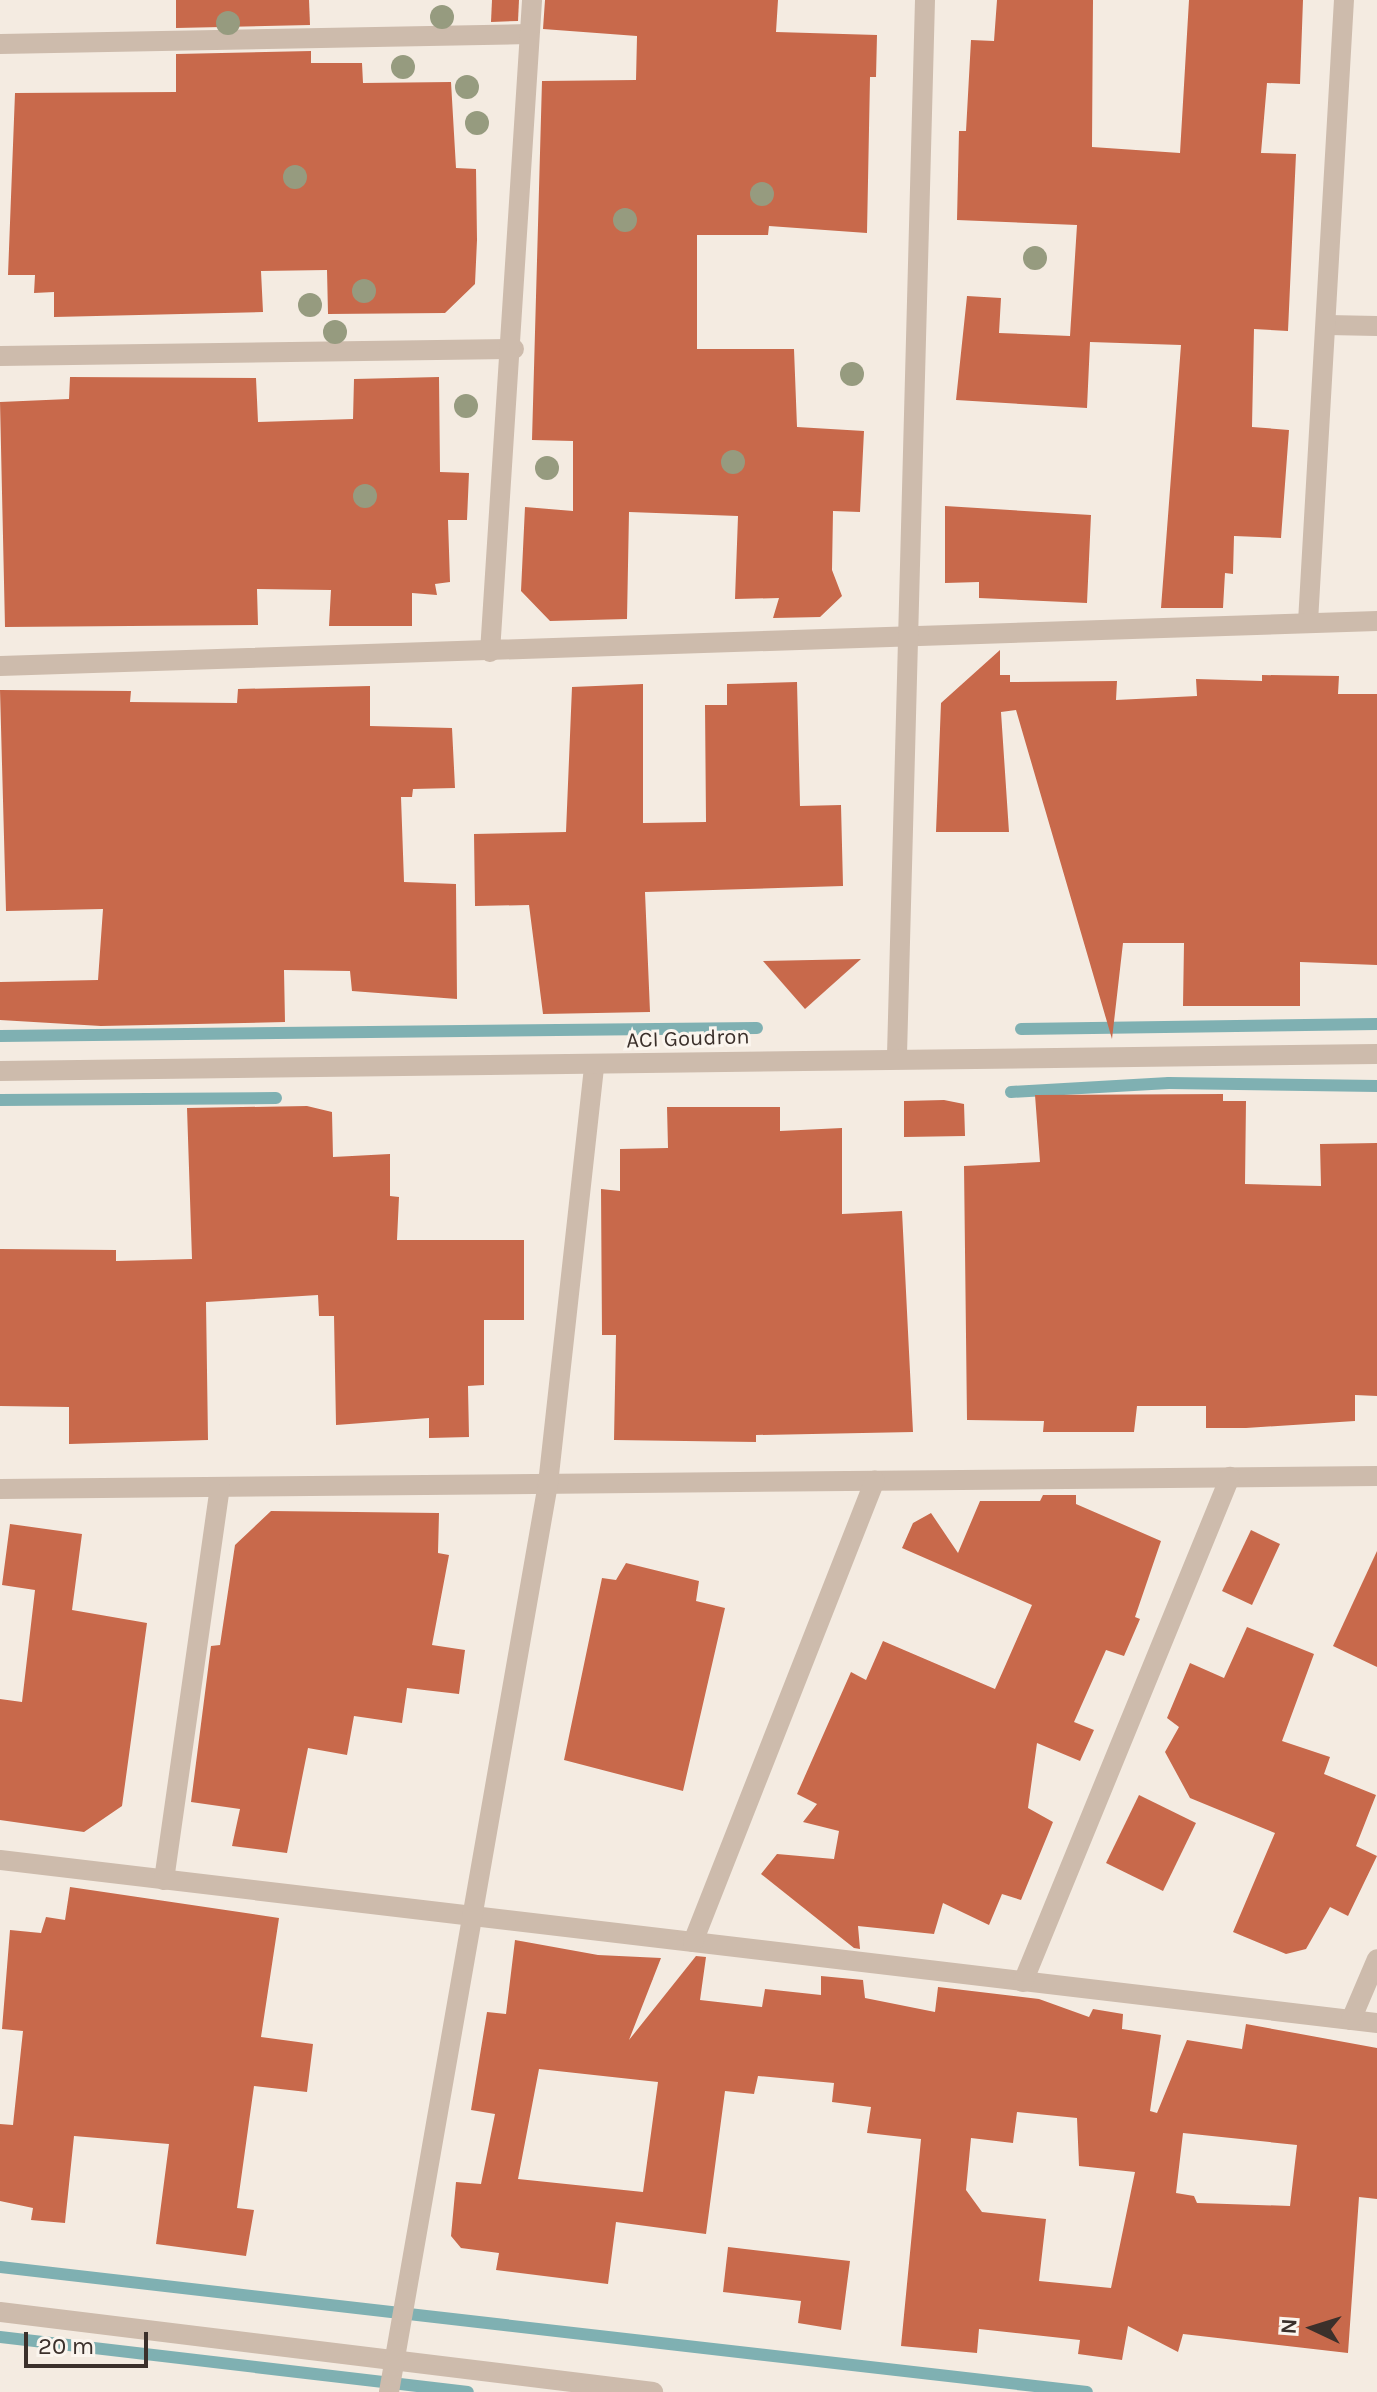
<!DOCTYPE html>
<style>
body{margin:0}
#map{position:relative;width:1377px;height:2392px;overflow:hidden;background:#f4ebe1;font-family:Karla,sans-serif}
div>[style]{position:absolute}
.stream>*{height:12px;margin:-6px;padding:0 6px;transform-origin:6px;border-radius:6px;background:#7fb0b2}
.building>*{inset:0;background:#c8694b}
.minor>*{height:20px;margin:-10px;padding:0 10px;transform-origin:10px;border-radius:10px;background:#cdbbac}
.tertiary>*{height:20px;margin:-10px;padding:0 10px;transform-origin:10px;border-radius:10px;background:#cdbbac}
.trees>*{width:24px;height:24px;margin:-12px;border-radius:50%;background:#969b7f}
span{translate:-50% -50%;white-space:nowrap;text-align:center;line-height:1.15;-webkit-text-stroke:6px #fbf5ee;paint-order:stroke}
.street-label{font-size:22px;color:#3b302b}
.north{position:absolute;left:1273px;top:2288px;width:80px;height:80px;-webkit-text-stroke:6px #fbf5ee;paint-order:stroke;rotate:274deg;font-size:22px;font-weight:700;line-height:32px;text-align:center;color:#3b302b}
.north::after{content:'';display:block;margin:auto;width:28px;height:36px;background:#3b302b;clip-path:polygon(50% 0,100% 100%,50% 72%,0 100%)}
.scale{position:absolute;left:24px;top:2332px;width:124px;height:36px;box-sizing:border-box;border:4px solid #3b302b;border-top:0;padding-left:10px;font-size:24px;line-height:28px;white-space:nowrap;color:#3b302b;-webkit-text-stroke:6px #fbf5ee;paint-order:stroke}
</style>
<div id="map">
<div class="stream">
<i style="left:1021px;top:1029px;width:356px;rotate:-0.8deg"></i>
<i style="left:0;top:1036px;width:757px;rotate:-0.61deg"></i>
<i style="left:1011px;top:1092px;width:158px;rotate:-3.3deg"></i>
<i style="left:1169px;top:1083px;width:208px;rotate:0.8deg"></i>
<i style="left:0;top:1100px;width:276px;rotate:-0.4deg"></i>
<i style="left:0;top:2267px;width:1094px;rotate:6.56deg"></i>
<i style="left:0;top:2337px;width:471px;rotate:6.7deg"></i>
</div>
<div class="building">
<i style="clip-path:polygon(176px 0,309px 0,310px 25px,176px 28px)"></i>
<i style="clip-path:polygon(492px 0,519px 0,518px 21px,491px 22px)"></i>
<i style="clip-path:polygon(545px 0,778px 0,776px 32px,877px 35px,876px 77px,870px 77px,867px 233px,769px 226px,768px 235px,697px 235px,697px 349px,794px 349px,797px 427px,864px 431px,860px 512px,833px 511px,832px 570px,842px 596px,820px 617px,773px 618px,779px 598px,735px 599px,738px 516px,629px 512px,627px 619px,550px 621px,521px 591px,525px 507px,573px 511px,573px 441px,532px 440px,542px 81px,636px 80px,637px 36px,543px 29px)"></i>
<i style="clip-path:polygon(997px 0,1093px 0,1092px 147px,1180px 153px,1189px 0,1303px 0,1300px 84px,1267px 83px,1261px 153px,1296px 154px,1288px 331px,1254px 329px,1252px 427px,1289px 430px,1281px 538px,1234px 536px,1233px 574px,1225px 573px,1223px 608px,1161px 608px,1181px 345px,1090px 342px,1087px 408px,956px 400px,967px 296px,1001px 298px,999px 333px,1070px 336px,1077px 225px,957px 220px,959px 131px,966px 131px,971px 40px,994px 41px)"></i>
<i style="clip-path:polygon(311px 51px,311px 63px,362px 63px,363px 83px,451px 82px,456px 168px,476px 169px,477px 240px,475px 284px,445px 313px,328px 314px,327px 270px,261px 271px,263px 312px,54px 317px,54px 292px,34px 293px,35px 275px,8px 275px,15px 93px,176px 92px,176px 54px)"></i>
<i style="clip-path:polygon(70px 377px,256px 378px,258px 422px,353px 419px,354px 379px,439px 377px,440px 472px,469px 473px,467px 520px,448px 520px,450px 582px,435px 584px,437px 595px,412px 593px,412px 626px,329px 626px,331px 590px,257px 589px,258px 625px,5px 627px,0 402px,69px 399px)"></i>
<i style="clip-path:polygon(945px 506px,1091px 515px,1087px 603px,979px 598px,979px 582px,945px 583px)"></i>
<i style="clip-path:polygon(1000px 650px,1000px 675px,1010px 675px,1010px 682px,1117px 681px,1116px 700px,1197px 696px,1196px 679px,1262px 681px,1262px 675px,1339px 676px,1338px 694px,1377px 694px,1377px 965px,1300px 962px,1300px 1006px,1183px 1006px,1184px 943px,1123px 943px,1112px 1039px,1016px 710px,1001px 712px,1009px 832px,936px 832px,941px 703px)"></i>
<i style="clip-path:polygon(797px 682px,800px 806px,841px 805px,843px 886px,645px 892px,650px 1012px,543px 1014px,529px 905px,475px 906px,474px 834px,566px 832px,572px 687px,643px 684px,643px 823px,706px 822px,705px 705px,727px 705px,727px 684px)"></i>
<i style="clip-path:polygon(370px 686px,370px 726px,452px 728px,455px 788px,413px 789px,412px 797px,401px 797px,404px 882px,456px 884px,457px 999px,352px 991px,350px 971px,284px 970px,285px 1022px,101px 1026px,0 1020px,0 982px,98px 980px,103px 909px,6px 911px,0 690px,131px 691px,130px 702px,237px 703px,238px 689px)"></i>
<i style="clip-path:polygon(861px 959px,805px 1009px,763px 961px)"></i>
<i style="clip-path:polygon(1223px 1094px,1223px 1101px,1246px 1101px,1245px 1184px,1321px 1186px,1320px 1144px,1377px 1143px,1377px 1396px,1355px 1395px,1355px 1421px,1246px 1428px,1206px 1428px,1206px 1406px,1137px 1406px,1134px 1432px,1043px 1432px,1044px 1421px,967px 1420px,964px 1166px,1040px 1162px,1035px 1095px)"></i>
<i style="clip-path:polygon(944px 1100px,964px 1104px,965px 1136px,904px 1137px,904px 1101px)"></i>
<i style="clip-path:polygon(307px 1106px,332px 1112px,333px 1157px,390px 1154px,390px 1196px,399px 1197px,397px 1240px,524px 1240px,524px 1320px,484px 1320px,484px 1385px,468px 1386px,469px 1437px,429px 1438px,429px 1418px,336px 1425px,334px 1316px,319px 1316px,318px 1295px,206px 1302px,208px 1440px,69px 1444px,69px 1407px,0 1406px,0 1249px,116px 1250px,116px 1261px,192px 1259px,187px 1108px)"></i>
<i style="clip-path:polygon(667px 1107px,780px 1107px,780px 1131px,842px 1128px,842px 1214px,902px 1211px,913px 1432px,756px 1435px,756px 1442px,614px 1440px,616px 1335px,602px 1335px,601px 1189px,620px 1191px,620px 1149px,668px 1148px)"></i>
<i style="clip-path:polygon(1043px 1495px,1076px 1495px,1076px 1504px,1161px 1541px,1135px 1617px,1140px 1619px,1124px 1656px,1106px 1650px,1074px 1722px,1094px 1730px,1080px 1761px,1037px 1743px,1028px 1808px,1053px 1822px,1021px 1900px,1002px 1894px,989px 1925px,943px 1903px,934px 1934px,858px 1926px,860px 1949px,854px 1948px,761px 1874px,777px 1854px,834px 1859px,839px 1831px,803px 1822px,817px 1804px,797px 1794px,851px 1672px,866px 1680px,883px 1641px,995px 1689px,1032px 1605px,902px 1548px,913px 1523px,931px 1513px,958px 1553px,980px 1501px,1040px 1501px)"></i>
<i style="clip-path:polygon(271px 1511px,439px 1513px,438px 1553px,449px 1555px,432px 1645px,465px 1650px,459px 1694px,407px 1688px,402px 1723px,354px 1716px,347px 1755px,308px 1748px,287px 1853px,232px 1846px,240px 1809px,191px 1802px,211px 1646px,220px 1645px,235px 1545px)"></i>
<i style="clip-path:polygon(10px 1524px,82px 1534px,72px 1610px,147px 1623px,122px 1806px,84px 1832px,0 1820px,0 1699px,22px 1702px,35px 1590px,2px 1585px)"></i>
<i style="clip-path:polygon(1251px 1530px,1280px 1544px,1252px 1605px,1222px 1591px)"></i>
<i style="clip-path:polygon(1377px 1551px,1377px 1667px,1333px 1646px)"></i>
<i style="clip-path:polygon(626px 1563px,699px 1581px,696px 1601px,725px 1608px,683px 1791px,564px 1760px,602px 1578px,616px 1580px)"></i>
<i style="clip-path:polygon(1247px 1627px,1314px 1654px,1282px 1741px,1330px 1757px,1324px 1774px,1376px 1795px,1356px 1846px,1377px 1856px,1348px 1916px,1330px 1907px,1306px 1949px,1286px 1954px,1233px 1932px,1275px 1833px,1190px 1798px,1165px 1752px,1179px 1727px,1167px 1718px,1190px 1663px,1224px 1678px)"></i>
<i style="clip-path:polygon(1139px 1795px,1196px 1823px,1163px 1891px,1106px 1863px)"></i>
<i style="clip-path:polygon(70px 1887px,279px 1918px,261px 2037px,313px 2044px,307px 2092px,254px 2086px,237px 2208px,254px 2210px,246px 2256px,156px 2244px,169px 2144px,74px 2136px,65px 2223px,31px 2220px,33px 2208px,0 2201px,0 2124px,13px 2125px,23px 2031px,2px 2029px,10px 1930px,41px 1933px,46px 1917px,65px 1920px)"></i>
<i style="clip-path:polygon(evenodd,515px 1940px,598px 1955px,661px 1958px,629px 2040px,696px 1956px,706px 1957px,700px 2000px,762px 2007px,765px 1989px,821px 1995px,821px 1976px,863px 1980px,865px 1998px,935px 2012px,938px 1987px,1039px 1999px,1089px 2017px,1093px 2009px,1123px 2014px,1122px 2029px,1161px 2035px,1150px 2111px,1157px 2113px,1187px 2040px,1242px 2049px,1246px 2024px,1377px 2048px,1377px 2199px,1359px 2197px,1348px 2353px,1183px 2334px,1178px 2352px,1128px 2326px,1122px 2360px,1078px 2354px,1080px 2340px,979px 2329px,977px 2353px,901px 2346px,921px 2139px,867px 2133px,871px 2107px,832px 2102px,834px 2083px,758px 2076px,754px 2094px,725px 2091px,706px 2234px,616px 2222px,608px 2284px,496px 2270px,499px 2253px,461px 2248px,451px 2236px,456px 2182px,481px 2184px,495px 2114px,471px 2110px,487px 2012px,506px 2014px,515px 1940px,539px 2069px,658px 2082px,643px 2192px,518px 2179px,539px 2069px,515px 1940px,1017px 2112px,1077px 2118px,1079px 2166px,1135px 2172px,1111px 2288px,1039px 2281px,1046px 2219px,982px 2212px,966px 2190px,971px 2138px,1013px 2143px,1017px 2112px,515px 1940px,1183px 2133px,1297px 2145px,1290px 2206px,1197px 2203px,1194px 2196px,1176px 2193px,1183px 2133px)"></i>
<i style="clip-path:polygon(728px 2247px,850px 2261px,841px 2330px,798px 2323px,801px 2301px,723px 2292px)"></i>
</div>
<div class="minor">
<i style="left:0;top:44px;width:529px;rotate:-1.08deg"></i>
<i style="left:1328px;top:325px;width:49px;rotate:1.2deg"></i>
<i style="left:0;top:356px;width:514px;rotate:-0.78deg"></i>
<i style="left:1308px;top:622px;width:623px;rotate:-86.69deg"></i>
<i style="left:490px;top:652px;width:653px;rotate:-86.31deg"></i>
<i style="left:0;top:666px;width:1378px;rotate:-1.87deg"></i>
<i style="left:897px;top:1055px;width:1055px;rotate:-88.48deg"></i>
<i style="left:0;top:1489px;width:1377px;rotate:-0.54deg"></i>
<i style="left:0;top:1860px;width:1387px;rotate:6.75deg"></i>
<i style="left:164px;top:1880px;width:397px;rotate:-81.9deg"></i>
<i style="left:693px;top:1942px;width:496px;rotate:-68.5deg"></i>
<i style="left:1023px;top:1982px;width:546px;rotate:-67.71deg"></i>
<i style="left:1351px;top:2020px;width:66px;rotate:-66.9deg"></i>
<i style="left:0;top:2312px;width:658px;rotate:6.98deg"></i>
<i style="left:389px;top:2392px;width:922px;rotate:-80.07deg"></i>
<i style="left:548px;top:1484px;width:420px;rotate:-83.7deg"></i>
</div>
<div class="tertiary">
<i style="left:0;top:1071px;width:1377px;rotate:-0.71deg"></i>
</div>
<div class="trees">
<i style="left:442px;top:17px"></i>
<i style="left:228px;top:23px"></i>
<i style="left:403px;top:67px"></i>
<i style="left:467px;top:87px"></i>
<i style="left:477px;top:123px"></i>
<i style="left:295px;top:177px"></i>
<i style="left:762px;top:194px"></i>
<i style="left:625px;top:220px"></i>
<i style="left:1035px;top:258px"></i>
<i style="left:364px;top:291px"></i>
<i style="left:310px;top:305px"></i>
<i style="left:335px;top:332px"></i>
<i style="left:852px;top:374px"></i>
<i style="left:466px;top:406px"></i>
<i style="left:733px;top:462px"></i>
<i style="left:547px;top:468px"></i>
<i style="left:365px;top:496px"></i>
</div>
<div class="street-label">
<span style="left:688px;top:1039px;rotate:-2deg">ACI Goudron</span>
</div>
<div class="north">N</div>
<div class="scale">20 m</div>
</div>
